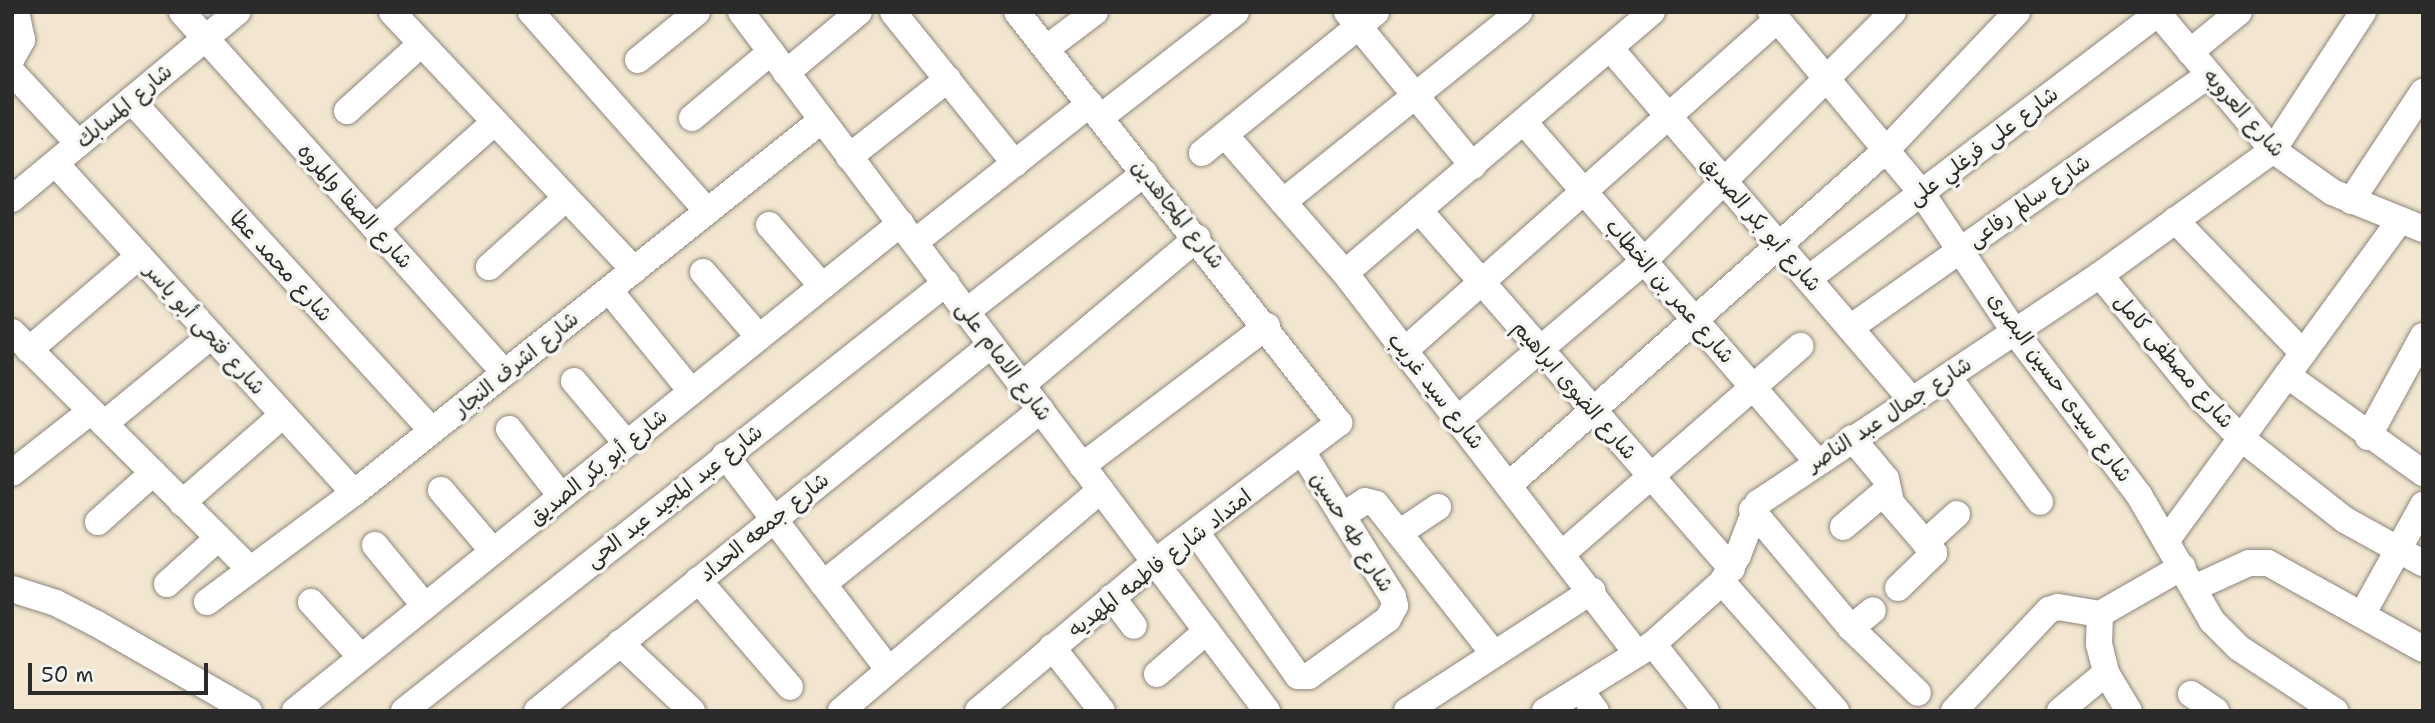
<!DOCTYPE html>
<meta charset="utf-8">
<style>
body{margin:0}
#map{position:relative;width:2435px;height:723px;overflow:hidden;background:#f2e6d0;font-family:"Shantell Sans","Playpen Sans Arabic",sans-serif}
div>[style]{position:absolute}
.roads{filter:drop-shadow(0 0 2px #8e887e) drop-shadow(0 0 2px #8e887e)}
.minor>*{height:26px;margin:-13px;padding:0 13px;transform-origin:13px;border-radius:13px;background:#fff}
span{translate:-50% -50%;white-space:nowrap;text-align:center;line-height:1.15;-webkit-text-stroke:7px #f6f6f2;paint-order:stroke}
.street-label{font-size:21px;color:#2b2b2b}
.frame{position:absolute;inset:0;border:14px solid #2b2b2b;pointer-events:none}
.scale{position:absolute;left:28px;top:663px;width:180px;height:32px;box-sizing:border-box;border:4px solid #2b2b2b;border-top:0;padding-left:9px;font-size:21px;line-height:24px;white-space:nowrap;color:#2b2b2b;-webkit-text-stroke:5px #f6f6f2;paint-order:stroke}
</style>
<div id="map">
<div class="roads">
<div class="minor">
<i style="left:182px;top:12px;width:484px;rotate:48.2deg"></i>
<i style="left:392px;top:12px;width:354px;rotate:46.8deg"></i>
<i style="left:531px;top:12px;width:266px;rotate:48.5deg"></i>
<i style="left:741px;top:12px;width:875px;rotate:53.04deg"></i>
<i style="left:893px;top:12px;width:195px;rotate:51.2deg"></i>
<i style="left:1347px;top:12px;width:199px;rotate:50.7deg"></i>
<i style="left:1771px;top:12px;width:234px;rotate:50.2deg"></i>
<i style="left:1921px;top:192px;width:167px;rotate:56.2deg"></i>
<i style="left:2014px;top:331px;width:206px;rotate:52.7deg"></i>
<i style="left:2139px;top:495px;width:146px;rotate:59.9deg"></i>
<i style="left:2212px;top:621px;width:38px;rotate:45deg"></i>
<i style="left:2239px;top:648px;width:115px;rotate:33.3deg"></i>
<i style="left:2157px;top:12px;width:180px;rotate:50deg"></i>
<i style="left:2273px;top:150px;width:72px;rotate:35.4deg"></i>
<i style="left:2332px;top:192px;width:98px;rotate:22.1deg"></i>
<i style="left:1047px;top:48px;width:60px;rotate:-36.9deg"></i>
<i style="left:1610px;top:48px;width:464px;rotate:49.4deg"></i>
<i style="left:2190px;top:52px;width:63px;rotate:-39.2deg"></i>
<i style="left:12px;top:58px;width:21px;rotate:-61deg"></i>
<i style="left:22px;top:40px;width:29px;rotate:-102deg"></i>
<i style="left:638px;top:60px;width:76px;rotate:-39.1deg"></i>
<i style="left:12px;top:72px;width:98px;rotate:47.1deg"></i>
<i style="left:786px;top:73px;width:95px;rotate:-39.9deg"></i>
<i style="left:131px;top:100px;width:447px;rotate:47.7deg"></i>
<i style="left:347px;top:111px;width:100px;rotate:-42.2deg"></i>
<i style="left:1101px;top:117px;width:171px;rotate:-37.9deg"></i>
<i style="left:692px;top:118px;width:103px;rotate:-39.9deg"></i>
<i style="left:1524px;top:122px;width:447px;rotate:49.2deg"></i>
<i style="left:1225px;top:135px;width:183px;rotate:49deg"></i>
<i style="left:1345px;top:273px;width:480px;rotate:52.5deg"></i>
<i style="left:1202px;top:153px;width:224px;rotate:-39deg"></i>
<i style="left:849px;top:157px;width:126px;rotate:-38.2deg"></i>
<i style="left:56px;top:164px;width:444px;rotate:47.8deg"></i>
<i style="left:12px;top:199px;width:293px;rotate:-39.7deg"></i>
<i style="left:2351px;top:201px;width:131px;rotate:-56.6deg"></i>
<i style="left:1283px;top:202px;width:303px;rotate:-38.8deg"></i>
<i style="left:1419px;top:210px;width:476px;rotate:48.9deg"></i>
<i style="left:2175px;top:220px;width:185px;rotate:46.1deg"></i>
<i style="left:769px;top:225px;width:81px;rotate:49deg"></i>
<i style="left:375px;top:228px;width:160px;rotate:-41.5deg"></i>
<i style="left:915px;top:242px;width:223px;rotate:-38.3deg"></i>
<i style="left:489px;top:267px;width:103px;rotate:-41.9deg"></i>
<i style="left:703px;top:272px;width:86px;rotate:49.3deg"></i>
<i style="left:1345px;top:273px;width:403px;rotate:-40.4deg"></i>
<i style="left:2100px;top:275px;width:156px;rotate:50.7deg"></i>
<i style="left:2199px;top:396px;width:59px;rotate:45deg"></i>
<i style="left:2241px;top:438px;width:132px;rotate:38.3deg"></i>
<i style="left:2345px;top:520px;width:89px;rotate:28.9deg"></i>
<i style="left:1808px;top:279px;width:440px;rotate:-37.2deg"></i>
<i style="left:609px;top:290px;width:130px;rotate:50.9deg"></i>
<i style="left:967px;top:311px;width:225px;rotate:-37.8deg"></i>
<i style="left:1850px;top:328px;width:438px;rotate:-35.2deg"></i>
<i style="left:12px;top:332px;width:336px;rotate:44.9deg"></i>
<i style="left:29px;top:350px;width:145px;rotate:-40.5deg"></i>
<i style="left:1404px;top:351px;width:499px;rotate:-41.6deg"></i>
<i style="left:2287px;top:375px;width:168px;rotate:35.8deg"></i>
<i style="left:1948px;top:377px;width:155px;rotate:53.6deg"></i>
<i style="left:574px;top:381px;width:82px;rotate:49.9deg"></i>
<i style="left:1022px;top:385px;width:229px;rotate:-40deg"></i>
<i style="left:1458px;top:419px;width:244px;rotate:-40.3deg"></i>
<i style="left:1644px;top:261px;width:352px;rotate:-45deg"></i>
<i style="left:104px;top:424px;width:139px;rotate:-39.4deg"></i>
<i style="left:509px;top:429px;width:85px;rotate:52.2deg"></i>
<i style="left:2368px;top:437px;width:115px;rotate:-61.4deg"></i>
<i style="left:1852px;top:438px;width:53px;rotate:50.3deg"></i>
<i style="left:1886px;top:479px;width:25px;rotate:78deg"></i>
<i style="left:1891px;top:503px;width:66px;rotate:49.3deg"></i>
<i style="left:1934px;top:553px;width:50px;rotate:135.8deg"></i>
<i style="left:725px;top:455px;width:269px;rotate:52.7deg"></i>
<i style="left:1082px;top:466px;width:232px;rotate:-37.1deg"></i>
<i style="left:12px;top:473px;width:100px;rotate:-38.1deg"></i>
<i style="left:1510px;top:484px;width:504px;rotate:-41.62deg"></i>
<i style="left:1887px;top:149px;width:189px;rotate:-46.5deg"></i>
<i style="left:441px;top:490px;width:80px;rotate:49.6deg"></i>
<i style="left:182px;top:503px;width:134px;rotate:-41.1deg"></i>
<i style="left:1752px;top:510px;width:154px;rotate:50deg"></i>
<i style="left:1851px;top:628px;width:93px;rotate:44.1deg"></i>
<i style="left:1342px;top:516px;width:27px;rotate:-33deg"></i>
<i style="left:1365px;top:501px;width:11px;rotate:15deg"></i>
<i style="left:1376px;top:504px;width:191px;rotate:51.8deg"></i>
<i style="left:98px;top:522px;width:74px;rotate:-41.7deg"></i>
<i style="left:1843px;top:527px;width:57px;rotate:-40.1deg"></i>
<i style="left:1196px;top:532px;width:176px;rotate:54.7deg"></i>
<i style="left:1298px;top:676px;width:11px"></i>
<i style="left:1309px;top:676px;width:97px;rotate:-35.8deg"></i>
<i style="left:1388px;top:619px;width:15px;rotate:-62deg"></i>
<i style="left:1395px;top:606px;width:9px;rotate:-103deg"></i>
<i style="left:1393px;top:597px;width:170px;rotate:-122deg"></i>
<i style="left:1399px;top:533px;width:47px;rotate:-33.7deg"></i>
<i style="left:2166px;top:541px;width:396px;rotate:-53.9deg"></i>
<i style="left:1925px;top:543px;width:43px;rotate:-42.2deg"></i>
<i style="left:375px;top:545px;width:79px;rotate:50.7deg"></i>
<i style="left:1563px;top:553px;width:315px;rotate:-41.1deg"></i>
<i style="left:698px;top:580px;width:141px;rotate:49.3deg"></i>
<i style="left:1722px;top:582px;width:172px;rotate:48.5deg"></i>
<i style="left:167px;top:584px;width:69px;rotate:-42deg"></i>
<i style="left:823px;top:584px;width:279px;rotate:-38.6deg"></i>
<i style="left:2194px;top:588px;width:60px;rotate:-24.4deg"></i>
<i style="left:2249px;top:563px;width:19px"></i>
<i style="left:2268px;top:563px;width:177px;rotate:29deg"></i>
<i style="left:12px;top:589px;width:46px;rotate:17.7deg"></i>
<i style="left:56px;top:603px;width:46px;rotate:27.1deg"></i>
<i style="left:97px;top:624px;width:175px;rotate:29.8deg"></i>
<i style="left:1112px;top:597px;width:36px;rotate:53deg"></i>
<i style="left:207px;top:602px;width:183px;rotate:-36.6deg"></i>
<i style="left:354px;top:493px;width:598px;rotate:-38.56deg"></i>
<i style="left:311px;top:602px;width:74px;rotate:47.7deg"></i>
<i style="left:2100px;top:614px;width:30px;rotate:92deg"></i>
<i style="left:2099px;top:644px;width:30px;rotate:76deg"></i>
<i style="left:2106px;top:673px;width:44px;rotate:58.8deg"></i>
<i style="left:2362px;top:615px;width:126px;rotate:-61deg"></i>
<i style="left:1851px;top:628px;width:28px;rotate:-39deg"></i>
<i style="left:620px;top:643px;width:99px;rotate:43.4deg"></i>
<i style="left:1653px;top:644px;width:85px;rotate:51.7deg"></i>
<i style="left:1052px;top:647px;width:81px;rotate:52deg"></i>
<i style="left:1157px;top:674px;width:66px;rotate:-40.7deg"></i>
<i style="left:1580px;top:690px;width:26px;rotate:53deg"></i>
<i style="left:2191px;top:694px;width:30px;rotate:34deg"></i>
<i style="left:295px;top:711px;width:778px;rotate:-38.84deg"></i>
<i style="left:404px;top:711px;width:691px;rotate:-38.3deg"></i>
<i style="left:537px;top:711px;width:583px;rotate:-38.87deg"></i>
<i style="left:841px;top:711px;width:341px;rotate:-40.4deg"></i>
<i style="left:978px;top:711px;width:231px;rotate:-40.1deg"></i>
<i style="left:1155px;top:562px;width:231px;rotate:-37.1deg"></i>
<i style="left:1339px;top:423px;width:522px;rotate:-128.08deg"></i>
<i style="left:1407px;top:711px;width:221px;rotate:-33deg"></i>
<i style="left:1545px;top:711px;width:127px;rotate:-31.8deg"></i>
<i style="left:1653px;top:644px;width:93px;rotate:-41.9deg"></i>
<i style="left:1722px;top:582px;width:31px;rotate:-59deg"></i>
<i style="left:1738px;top:555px;width:56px;rotate:-69deg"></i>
<i style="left:1758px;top:503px;width:411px;rotate:-33.7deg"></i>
<i style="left:2100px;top:275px;width:213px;rotate:-35.8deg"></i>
<i style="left:2273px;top:150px;width:165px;rotate:-56.9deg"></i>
<i style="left:1954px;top:711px;width:139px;rotate:-46.8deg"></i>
<i style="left:2049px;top:610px;width:9px;rotate:-18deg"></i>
<i style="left:2058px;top:607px;width:43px;rotate:9.5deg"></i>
<i style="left:2100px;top:614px;width:95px;rotate:-29.8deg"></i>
<i style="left:2060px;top:711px;width:60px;rotate:-39.6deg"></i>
</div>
</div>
<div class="street-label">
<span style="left:124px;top:106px;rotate:-40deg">شارع المسابك</span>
<span style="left:2244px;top:113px;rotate:48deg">شارع العروبه</span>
<span style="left:1983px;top:146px;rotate:-37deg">شارع على فرغلي على</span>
<span style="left:2029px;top:201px;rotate:-35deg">شارع سالم رفاعى</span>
<span style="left:355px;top:206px;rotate:48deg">شارع الصفا والمروه</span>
<span style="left:1178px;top:214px;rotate:51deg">شارع المجاهدين</span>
<span style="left:1761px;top:224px;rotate:49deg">شارع أبو بكر الصديق</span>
<span style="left:281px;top:266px;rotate:48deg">شارع محمد عطا</span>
<span style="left:1670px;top:291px;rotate:49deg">شارع عمر بن الخطاب</span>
<span style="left:205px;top:329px;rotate:48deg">شارع فتحى أبو ياسر</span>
<span style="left:1004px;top:361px;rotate:53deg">شارع الامام على</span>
<span style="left:2174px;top:361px;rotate:49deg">شارع مصطفى كامل</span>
<span style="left:516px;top:364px;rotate:-39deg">شارع اشرف النجار</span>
<span style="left:2060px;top:387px;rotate:54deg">شارع سيدى حسين البصرى</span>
<span style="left:1575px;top:390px;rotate:49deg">شارع الضوى ابراهيم</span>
<span style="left:1436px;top:391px;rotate:52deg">شارع سيد غريب</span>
<span style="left:1889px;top:414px;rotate:-33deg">شارع جمال عبد الناصر</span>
<span style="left:598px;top:467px;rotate:-39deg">شارع أبو بكر الصديق</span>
<span style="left:674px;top:496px;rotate:-38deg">شارع عبد المجيد عبد الحى</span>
<span style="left:764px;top:527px;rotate:-39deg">شارع جمعه الحداد</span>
<span style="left:1352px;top:532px;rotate:58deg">شارع طه حسين</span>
<span style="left:1160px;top:563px;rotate:-38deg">امتداد شارع فاطمه المهديه</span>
</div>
<div class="frame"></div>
<div class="scale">50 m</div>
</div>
